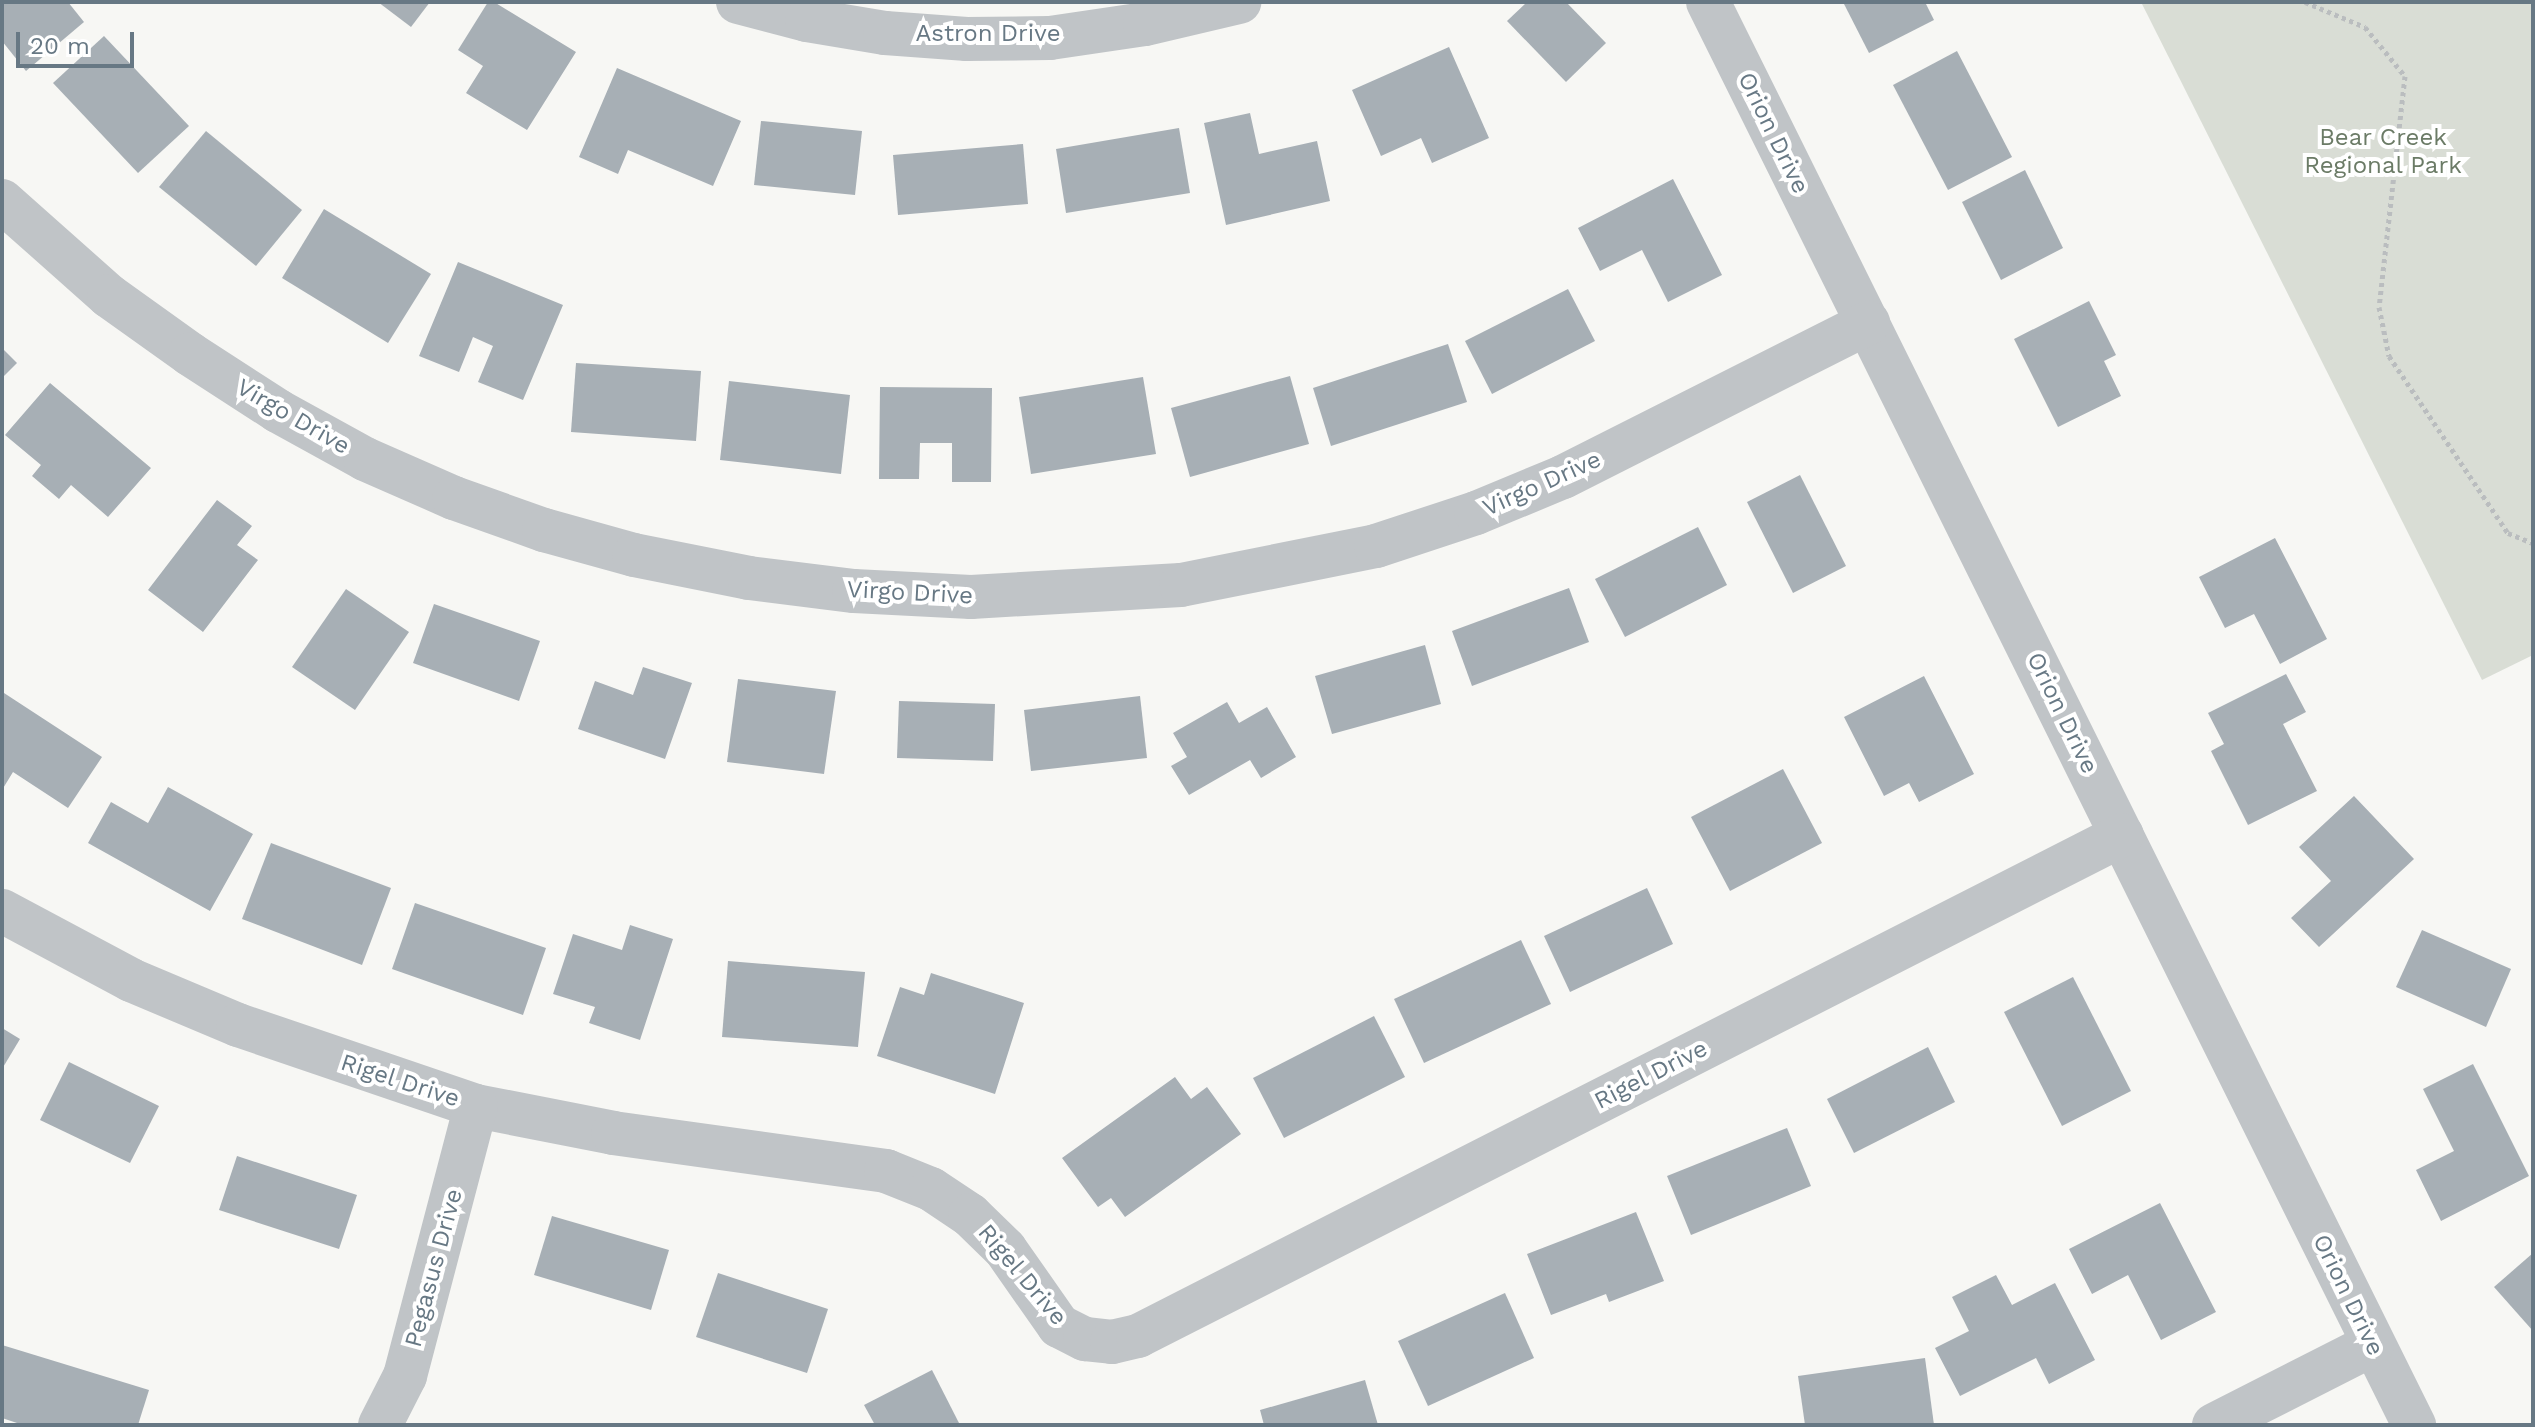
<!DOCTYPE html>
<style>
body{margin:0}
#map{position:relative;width:2535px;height:1427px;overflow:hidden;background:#f7f7f4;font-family:"Work Sans",sans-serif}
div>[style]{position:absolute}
.green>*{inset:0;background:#d9ddd5}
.building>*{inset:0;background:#a7afb5}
.path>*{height:5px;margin-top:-2.5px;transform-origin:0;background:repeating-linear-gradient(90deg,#babdbf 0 4px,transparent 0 8px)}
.minor>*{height:44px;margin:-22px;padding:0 22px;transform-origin:22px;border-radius:22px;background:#c0c4c7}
span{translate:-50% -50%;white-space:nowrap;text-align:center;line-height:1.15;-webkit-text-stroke:8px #fff;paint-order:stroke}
.street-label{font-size:24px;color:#677884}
.park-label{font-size:24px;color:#6b7b66}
.frame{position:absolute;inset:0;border:4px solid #677884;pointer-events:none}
.scale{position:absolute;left:16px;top:32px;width:118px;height:36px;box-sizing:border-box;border:4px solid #677884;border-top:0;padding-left:10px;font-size:24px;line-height:28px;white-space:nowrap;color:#677884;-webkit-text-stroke:6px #fff;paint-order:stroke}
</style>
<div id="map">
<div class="green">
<i style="clip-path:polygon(2141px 2px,2533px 2px,2533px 655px,2482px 680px)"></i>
</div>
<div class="building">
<i style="clip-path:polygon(2px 2px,68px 2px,84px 22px,26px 71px,2px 41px)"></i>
<i style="clip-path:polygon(378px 2px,430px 2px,411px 27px)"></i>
<i style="clip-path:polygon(488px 2px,494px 2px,576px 52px,527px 130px,466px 93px,483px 66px,458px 50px)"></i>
<i style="clip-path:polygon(1527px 2px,1566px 2px,1606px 43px,1566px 82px,1507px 21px)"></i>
<i style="clip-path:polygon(1843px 2px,1925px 2px,1934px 20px,1869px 53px)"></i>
<i style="clip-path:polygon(104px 36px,189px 126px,138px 173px,53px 83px)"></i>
<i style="clip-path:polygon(1449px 47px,1489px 138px,1432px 163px,1421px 138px,1381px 156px,1352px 90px)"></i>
<i style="clip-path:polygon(1957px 51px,2012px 157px,1948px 190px,1893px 85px)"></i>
<i style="clip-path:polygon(617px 68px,741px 121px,713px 186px,628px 150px,618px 174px,579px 157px)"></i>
<i style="clip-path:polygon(1250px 113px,1259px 154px,1317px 141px,1330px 201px,1226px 225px,1204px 123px)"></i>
<i style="clip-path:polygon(761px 121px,862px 131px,855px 195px,754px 185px)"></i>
<i style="clip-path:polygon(1179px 128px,1190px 193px,1066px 213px,1056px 149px)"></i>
<i style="clip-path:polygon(206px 131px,302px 210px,256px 266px,159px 187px)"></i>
<i style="clip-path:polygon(1023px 144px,1028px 204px,898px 215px,893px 155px)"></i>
<i style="clip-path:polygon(2025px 170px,2063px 248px,2001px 280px,1962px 202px)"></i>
<i style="clip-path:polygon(1673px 179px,1722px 275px,1668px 302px,1642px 250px,1600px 271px,1578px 228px)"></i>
<i style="clip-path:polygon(324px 209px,431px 274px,388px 343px,282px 278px)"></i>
<i style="clip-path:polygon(458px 262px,563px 305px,523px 400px,478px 382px,493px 346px,473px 337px,459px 372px,419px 356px)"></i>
<i style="clip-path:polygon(1568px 289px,1595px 341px,1492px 394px,1465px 341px)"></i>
<i style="clip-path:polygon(2089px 301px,2116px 355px,2104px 361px,2121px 396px,2058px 427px,2014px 339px)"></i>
<i style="clip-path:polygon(1448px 344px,1467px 402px,1331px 446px,1313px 388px)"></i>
<i style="clip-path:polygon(2px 348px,17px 363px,2px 378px)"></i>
<i style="clip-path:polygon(576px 363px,701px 371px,696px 441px,571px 432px)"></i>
<i style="clip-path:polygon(1290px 376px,1309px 444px,1190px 477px,1171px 408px)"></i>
<i style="clip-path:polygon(1143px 377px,1156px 454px,1031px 474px,1019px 397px)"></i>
<i style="clip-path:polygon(729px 381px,850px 395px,841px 474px,720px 460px)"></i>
<i style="clip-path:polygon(50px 383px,151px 468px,108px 517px,71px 485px,59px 499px,32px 476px,41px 465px,5px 435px)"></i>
<i style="clip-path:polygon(880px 387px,992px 388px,991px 482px,952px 482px,952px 443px,920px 443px,919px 479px,879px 479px)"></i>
<i style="clip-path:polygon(1800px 475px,1846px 566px,1793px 593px,1747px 502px)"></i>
<i style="clip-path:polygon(217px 500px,252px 526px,237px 545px,258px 560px,203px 632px,148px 590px)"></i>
<i style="clip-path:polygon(1698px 527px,1727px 585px,1625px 637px,1595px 579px)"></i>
<i style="clip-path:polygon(2275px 538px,2327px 639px,2280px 664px,2254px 614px,2225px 628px,2199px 577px)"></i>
<i style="clip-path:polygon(1569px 588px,1589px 642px,1472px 686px,1452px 631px)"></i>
<i style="clip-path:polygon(346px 589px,409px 632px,355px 710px,292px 667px)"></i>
<i style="clip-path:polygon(434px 604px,540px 641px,519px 701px,413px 663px)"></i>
<i style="clip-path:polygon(1425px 645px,1441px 704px,1332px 734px,1315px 676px)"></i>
<i style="clip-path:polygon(643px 667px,692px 683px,665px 759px,578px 729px,595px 681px,633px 695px)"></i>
<i style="clip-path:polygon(2286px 674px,2306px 712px,2283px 724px,2317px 791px,2248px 825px,2211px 751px,2224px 744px,2208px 713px)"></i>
<i style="clip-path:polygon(1924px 676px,1974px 774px,1919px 802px,1909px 783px,1884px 796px,1844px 717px)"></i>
<i style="clip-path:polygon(738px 679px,836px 691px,824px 774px,727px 762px)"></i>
<i style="clip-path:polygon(4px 693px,102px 757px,68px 808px,13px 772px,2px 790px)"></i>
<i style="clip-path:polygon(1140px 696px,1147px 758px,1031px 771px,1024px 710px)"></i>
<i style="clip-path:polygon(899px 701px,995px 704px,993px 761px,897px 758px)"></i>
<i style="clip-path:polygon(1227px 702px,1239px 723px,1267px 707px,1296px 757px,1261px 778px,1250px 760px,1189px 795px,1171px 766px,1187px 757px,1173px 733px)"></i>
<i style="clip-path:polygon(1783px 769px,1822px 843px,1730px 891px,1691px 817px)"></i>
<i style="clip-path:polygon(168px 787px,253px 834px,210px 911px,88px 843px,111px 802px,148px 823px)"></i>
<i style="clip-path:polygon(2354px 796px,2414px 859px,2319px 947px,2291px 918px,2331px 881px,2299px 847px)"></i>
<i style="clip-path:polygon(271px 843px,391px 888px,362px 965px,242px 919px)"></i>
<i style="clip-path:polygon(1647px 888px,1673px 944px,1570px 992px,1544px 936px)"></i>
<i style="clip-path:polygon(415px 903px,546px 948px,523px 1015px,392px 969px)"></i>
<i style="clip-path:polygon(630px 925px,673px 939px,640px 1040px,589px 1023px,595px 1007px,553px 994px,573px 934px,622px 950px)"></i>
<i style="clip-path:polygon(2422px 930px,2511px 969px,2486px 1027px,2396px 987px)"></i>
<i style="clip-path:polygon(1521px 940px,1551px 1004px,1424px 1063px,1394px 999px)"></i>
<i style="clip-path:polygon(728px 961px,865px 972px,858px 1047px,722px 1037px)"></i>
<i style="clip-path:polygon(931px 973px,1024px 1003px,995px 1094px,877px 1056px,900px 987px,924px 995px)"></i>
<i style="clip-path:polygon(2073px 977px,2131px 1091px,2062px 1126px,2004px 1012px)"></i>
<i style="clip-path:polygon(1374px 1016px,1405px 1077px,1284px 1138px,1253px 1078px)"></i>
<i style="clip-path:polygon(2px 1028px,20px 1039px,2px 1069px)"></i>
<i style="clip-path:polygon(1928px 1047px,1955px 1102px,1854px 1153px,1827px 1099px)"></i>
<i style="clip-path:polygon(69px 1062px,159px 1106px,130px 1163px,40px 1120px)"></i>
<i style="clip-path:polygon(2473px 1064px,2529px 1176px,2441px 1221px,2416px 1170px,2454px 1151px,2423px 1089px)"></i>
<i style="clip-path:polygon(1175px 1077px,1191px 1099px,1207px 1087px,1241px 1134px,1125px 1217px,1111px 1198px,1098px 1207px,1062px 1158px)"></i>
<i style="clip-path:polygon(1787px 1128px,1811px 1186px,1691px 1235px,1667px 1176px)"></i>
<i style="clip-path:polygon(237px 1156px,357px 1195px,339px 1249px,219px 1210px)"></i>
<i style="clip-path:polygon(2160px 1203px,2216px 1312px,2161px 1340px,2128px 1275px,2092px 1294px,2069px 1249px)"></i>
<i style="clip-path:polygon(1636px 1212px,1664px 1281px,1609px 1302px,1606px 1294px,1551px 1315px,1527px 1254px)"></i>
<i style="clip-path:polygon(552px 1216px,669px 1250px,651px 1310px,534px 1275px)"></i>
<i style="clip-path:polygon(2533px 1253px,2533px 1331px,2494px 1287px)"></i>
<i style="clip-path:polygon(718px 1273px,828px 1309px,807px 1373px,696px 1337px)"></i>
<i style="clip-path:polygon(1996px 1275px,2012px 1305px,2055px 1283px,2095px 1360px,2049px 1384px,2036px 1358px,1960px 1396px,1935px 1348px,1969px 1331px,1952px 1297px)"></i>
<i style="clip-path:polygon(1505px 1293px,1534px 1358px,1428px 1406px,1398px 1341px)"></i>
<i style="clip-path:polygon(2px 1345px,149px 1390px,138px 1425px,23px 1425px,2px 1418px)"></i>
<i style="clip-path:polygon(1925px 1358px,1934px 1425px,1805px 1425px,1798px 1376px)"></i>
<i style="clip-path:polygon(932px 1370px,960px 1425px,875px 1425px,864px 1405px)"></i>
<i style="clip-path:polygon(1365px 1380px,1378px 1425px,1264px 1425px,1260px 1410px)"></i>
</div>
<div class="path">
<i style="left:2305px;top:2px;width:65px;rotate:22.6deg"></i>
<i style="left:2365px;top:27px;width:63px;rotate:50.8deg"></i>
<i style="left:2405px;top:76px;width:232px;rotate:96.4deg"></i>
<i style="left:2379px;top:307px;width:50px;rotate:78.5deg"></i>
<i style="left:2389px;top:356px;width:213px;rotate:56.1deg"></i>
<i style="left:2508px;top:533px;width:27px;rotate:22deg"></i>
</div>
<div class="minor">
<i style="left:738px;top:2px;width:71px;rotate:14.6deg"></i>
<i style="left:807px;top:20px;width:79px;rotate:9.5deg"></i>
<i style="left:885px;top:33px;width:82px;rotate:4.2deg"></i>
<i style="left:967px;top:39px;width:83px;rotate:-0.7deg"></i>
<i style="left:1050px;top:38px;width:96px;rotate:-8.4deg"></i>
<i style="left:1145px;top:24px;width:97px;rotate:-13.2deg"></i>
<i style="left:1708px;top:2px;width:1589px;rotate:63.61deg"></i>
<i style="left:2px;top:201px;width:143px;rotate:41.6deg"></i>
<i style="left:109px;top:296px;width:100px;rotate:35.6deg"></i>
<i style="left:190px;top:354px;width:105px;rotate:32.9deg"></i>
<i style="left:278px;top:411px;width:99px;rotate:28.9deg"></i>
<i style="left:365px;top:459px;width:97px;rotate:23.7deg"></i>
<i style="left:454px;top:498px;width:96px;rotate:19.6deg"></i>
<i style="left:544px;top:530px;width:93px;rotate:15.5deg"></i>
<i style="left:634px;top:555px;width:117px;rotate:11.3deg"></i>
<i style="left:749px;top:578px;width:106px;rotate:7.1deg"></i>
<i style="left:854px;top:591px;width:117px;rotate:2.9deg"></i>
<i style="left:971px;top:597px;width:210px;rotate:-3.3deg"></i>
<i style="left:1181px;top:585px;width:199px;rotate:-11.3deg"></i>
<i style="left:1376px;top:546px;width:105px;rotate:-18.3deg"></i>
<i style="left:1476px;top:513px;width:94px;rotate:-22.5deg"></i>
<i style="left:1563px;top:477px;width:342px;rotate:-26.8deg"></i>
<i style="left:2px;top:911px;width:146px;rotate:28.1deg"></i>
<i style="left:131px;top:980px;width:116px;rotate:22.8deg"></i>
<i style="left:238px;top:1025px;width:251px;rotate:18.8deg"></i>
<i style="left:476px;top:1106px;width:140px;rotate:11.1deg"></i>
<i style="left:613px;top:1133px;width:276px;rotate:7.9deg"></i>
<i style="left:886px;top:1171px;width:48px;rotate:21.8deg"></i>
<i style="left:931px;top:1189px;width:47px;rotate:33.7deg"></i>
<i style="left:970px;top:1215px;width:49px;rotate:44.2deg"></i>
<i style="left:1005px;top:1249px;width:94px;rotate:55deg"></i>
<i style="left:1059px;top:1326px;width:29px;rotate:27deg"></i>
<i style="left:1085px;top:1339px;width:27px;rotate:6deg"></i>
<i style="left:1112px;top:1342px;width:27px;rotate:-13deg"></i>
<i style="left:1138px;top:1336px;width:1104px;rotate:-26.98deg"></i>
<i style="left:380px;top:1425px;width:55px;rotate:-63deg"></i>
<i style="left:405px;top:1376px;width:279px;rotate:-75.3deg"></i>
<i style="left:2214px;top:1425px;width:177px;rotate:-26.9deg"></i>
</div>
<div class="street-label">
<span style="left:988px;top:34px">Astron Drive</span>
<span style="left:1773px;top:133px;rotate:64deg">Orion Drive</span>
<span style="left:293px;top:417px;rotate:30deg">Virgo Drive</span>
<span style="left:1542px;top:484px;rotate:-24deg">Virgo Drive</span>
<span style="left:910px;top:593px;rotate:3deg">Virgo Drive</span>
<span style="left:2062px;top:713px;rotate:64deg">Orion Drive</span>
<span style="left:1651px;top:1075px;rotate:-27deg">Rigel Drive</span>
<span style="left:400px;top:1081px;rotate:18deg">Rigel Drive</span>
<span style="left:434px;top:1268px;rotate:-75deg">Pegasus Drive</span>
<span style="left:1022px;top:1275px;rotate:50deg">Rigel Drive</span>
<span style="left:2348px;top:1295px;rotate:64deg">Orion Drive</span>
</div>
<div class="park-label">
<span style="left:2383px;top:152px">Bear Creek<br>Regional Park</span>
</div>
<div class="frame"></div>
<div class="scale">20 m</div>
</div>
